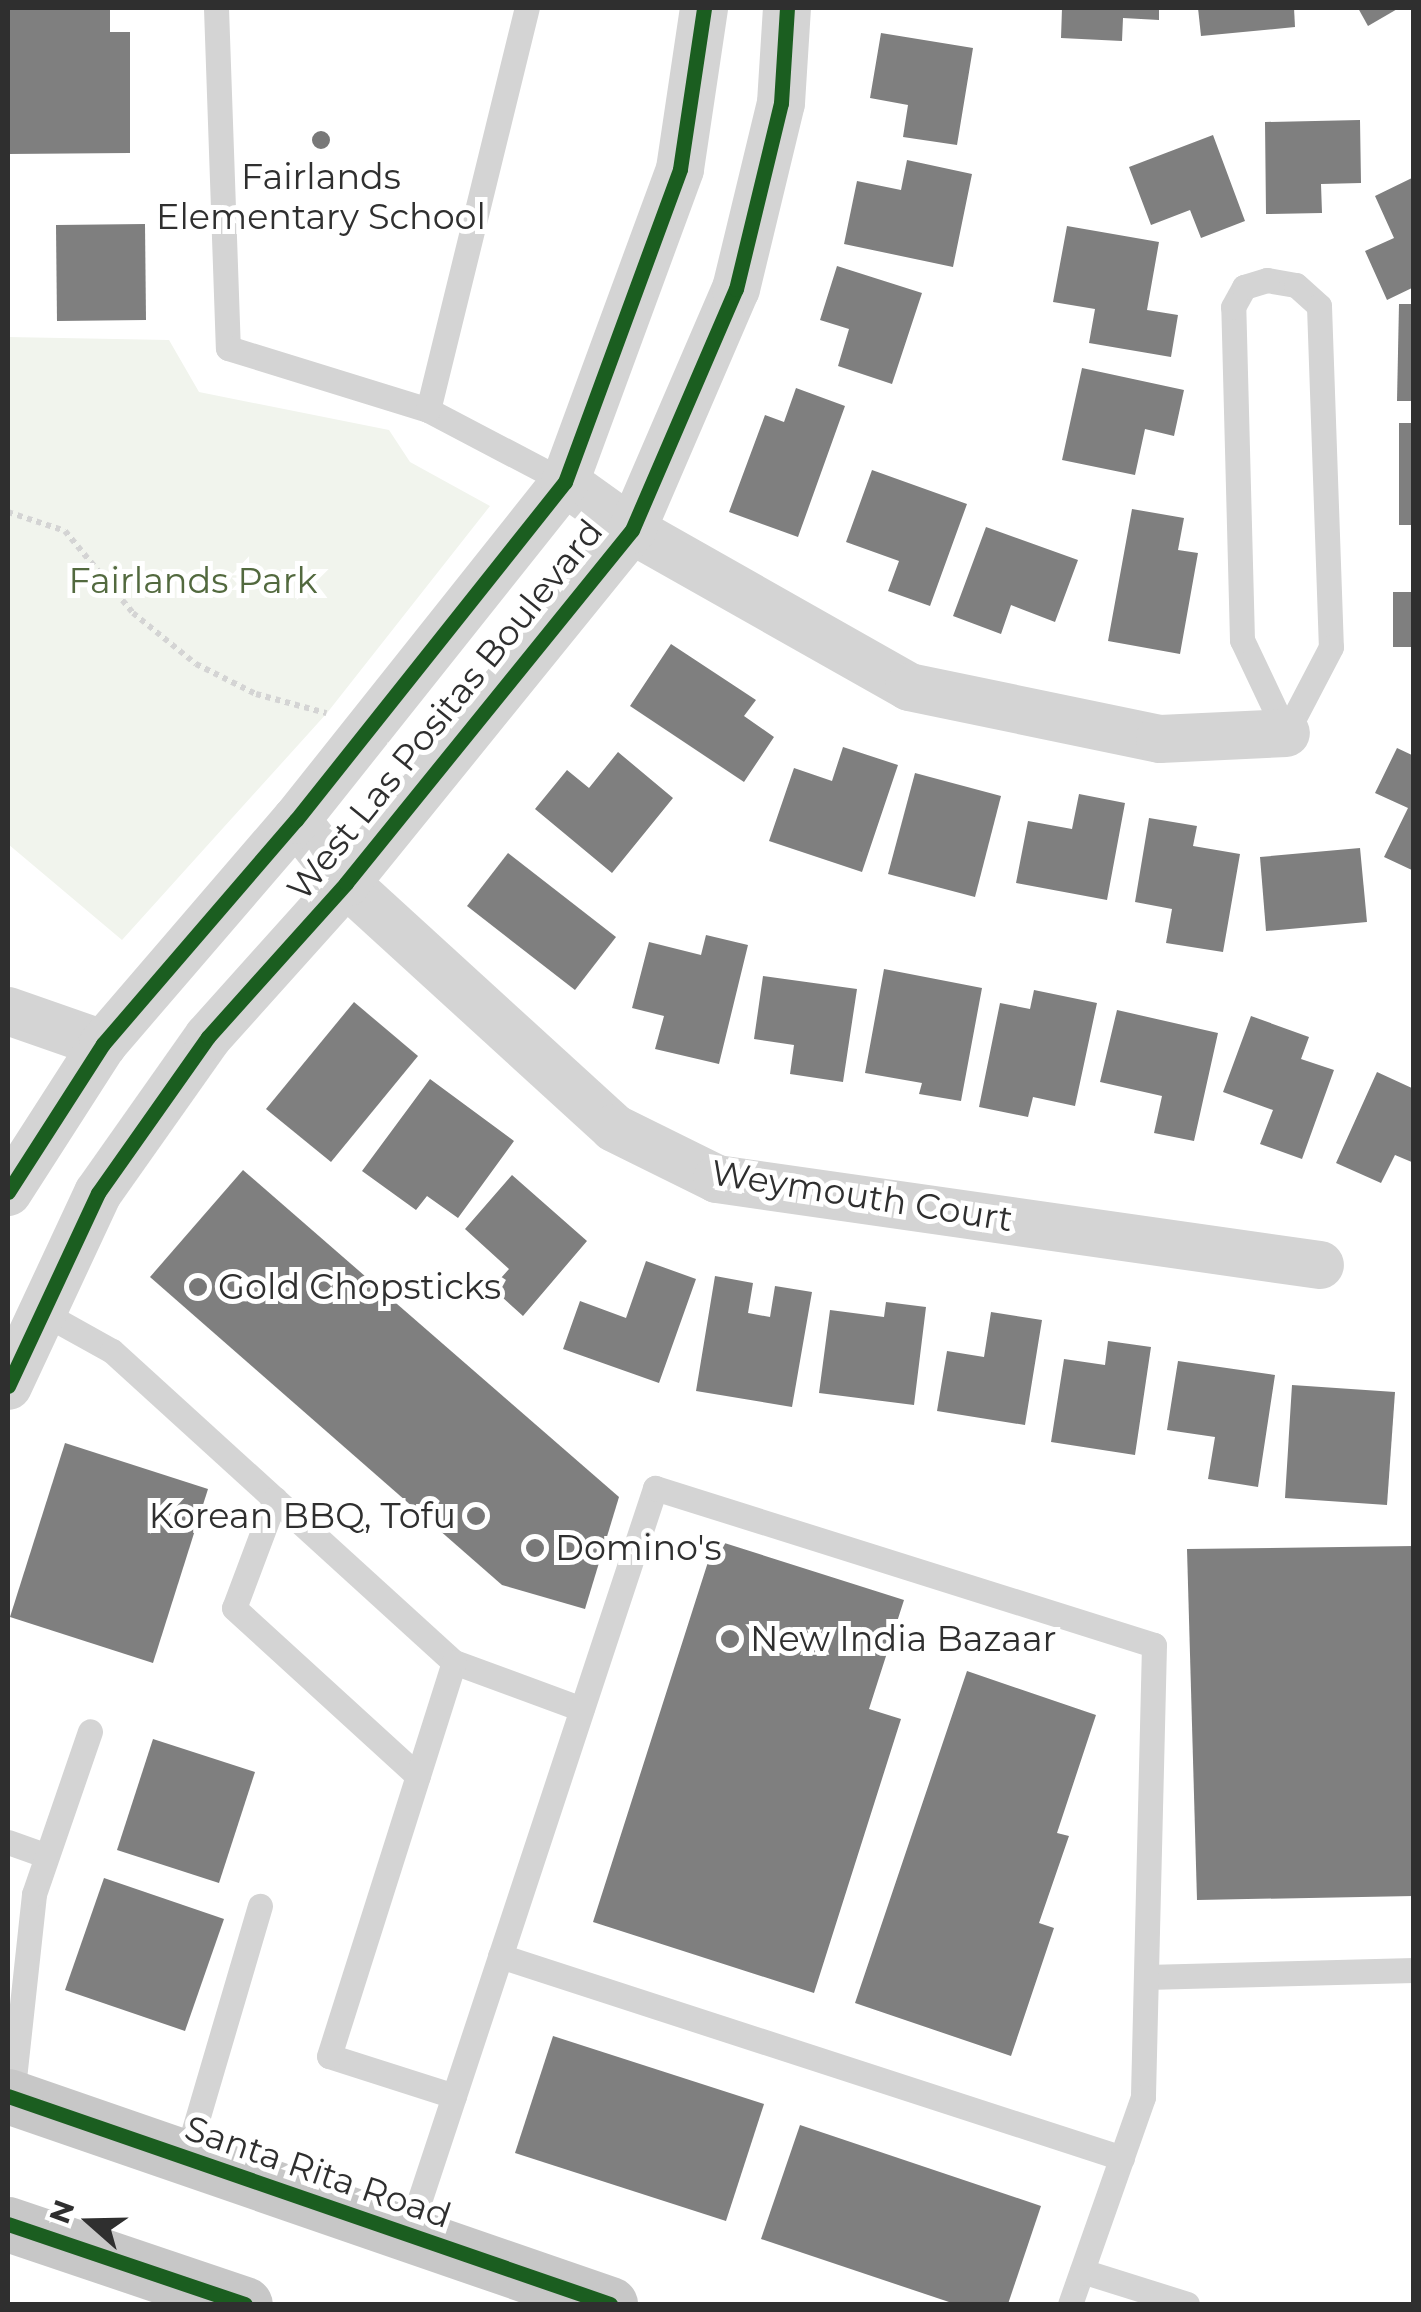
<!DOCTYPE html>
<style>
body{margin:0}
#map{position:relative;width:1421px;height:2312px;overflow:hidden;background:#fff;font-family:Montserrat,sans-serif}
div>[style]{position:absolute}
.green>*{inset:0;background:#f1f4ed}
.building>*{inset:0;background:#7f7f7f}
.path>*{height:6px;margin-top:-3px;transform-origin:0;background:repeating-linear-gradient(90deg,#d4d4d4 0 5px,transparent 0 10px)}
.service>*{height:25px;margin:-12.5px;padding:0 12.5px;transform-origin:12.5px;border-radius:12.5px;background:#d4d4d4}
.minor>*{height:48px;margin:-24px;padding:0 24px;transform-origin:24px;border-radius:24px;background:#d4d4d4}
.primary>*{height:55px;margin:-27.5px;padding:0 27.5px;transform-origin:27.5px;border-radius:27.5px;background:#c7c7c7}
.cycleway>*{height:15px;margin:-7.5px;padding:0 7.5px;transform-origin:7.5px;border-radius:7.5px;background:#1b5e20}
.dots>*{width:28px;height:28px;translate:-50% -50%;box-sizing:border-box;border:5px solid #fff;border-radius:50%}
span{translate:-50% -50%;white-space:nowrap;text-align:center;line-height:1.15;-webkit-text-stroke:10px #fff;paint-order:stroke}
.poi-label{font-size:35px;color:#2f2f2f}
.left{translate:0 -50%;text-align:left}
.right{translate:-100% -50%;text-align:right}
.park-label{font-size:35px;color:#52693e}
.street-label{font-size:35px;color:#2f2f2f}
.frame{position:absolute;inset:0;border:10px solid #2f2f2f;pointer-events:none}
.north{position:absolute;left:40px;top:2172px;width:100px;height:100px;-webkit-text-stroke:8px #fff;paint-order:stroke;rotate:290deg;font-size:28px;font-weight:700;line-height:40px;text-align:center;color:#2f2f2f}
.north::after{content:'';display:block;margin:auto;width:35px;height:45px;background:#2f2f2f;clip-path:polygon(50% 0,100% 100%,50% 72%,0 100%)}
</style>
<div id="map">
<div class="green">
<i style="clip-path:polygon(8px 337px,169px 340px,199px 392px,389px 430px,410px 462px,490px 506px,327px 713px,122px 940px,8px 844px)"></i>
</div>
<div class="building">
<i style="clip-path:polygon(8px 8px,110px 8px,110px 32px,130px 32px,130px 153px,8px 154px)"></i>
<i style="clip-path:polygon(1062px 8px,1159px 8px,1159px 20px,1123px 18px,1122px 41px,1061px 38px)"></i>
<i style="clip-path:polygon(1198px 8px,1294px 8px,1295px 27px,1201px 36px)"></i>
<i style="clip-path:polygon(1358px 8px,1399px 8px,1368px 26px)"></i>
<i style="clip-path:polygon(881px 33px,973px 48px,957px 145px,903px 137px,908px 105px,870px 98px)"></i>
<i style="clip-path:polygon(1360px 120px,1361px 183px,1321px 184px,1322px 213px,1266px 214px,1265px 122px)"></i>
<i style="clip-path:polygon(1213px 135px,1245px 221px,1201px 238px,1190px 210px,1151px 225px,1129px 167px)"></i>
<i style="clip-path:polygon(907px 160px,972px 174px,953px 267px,844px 244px,857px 181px,901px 190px)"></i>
<i style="clip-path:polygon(1414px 177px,1414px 287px,1387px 300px,1365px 251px,1394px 238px,1375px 196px)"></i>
<i style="clip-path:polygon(145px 224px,146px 320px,57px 321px,56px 225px)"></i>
<i style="clip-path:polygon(1067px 226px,1159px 242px,1147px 310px,1178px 315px,1171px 357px,1089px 343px,1095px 309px,1053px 302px)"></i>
<i style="clip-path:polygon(837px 266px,922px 293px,892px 384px,838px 366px,849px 329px,820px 320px)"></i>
<i style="clip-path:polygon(1399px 304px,1414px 304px,1414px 401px,1397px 401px)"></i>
<i style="clip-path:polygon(1082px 368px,1184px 390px,1174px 436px,1145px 429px,1135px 475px,1062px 460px)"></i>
<i style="clip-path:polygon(796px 388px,845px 406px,798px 537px,729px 512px,765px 415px,784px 422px)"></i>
<i style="clip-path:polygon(1399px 423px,1414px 423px,1414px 525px,1399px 525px)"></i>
<i style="clip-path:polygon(872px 470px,967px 504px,930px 606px,888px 591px,899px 561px,846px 542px)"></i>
<i style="clip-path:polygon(1132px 509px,1184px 518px,1178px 550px,1198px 553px,1180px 654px,1108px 641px)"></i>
<i style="clip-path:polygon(986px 527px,1078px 560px,1055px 622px,1011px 605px,1001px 634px,953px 616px)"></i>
<i style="clip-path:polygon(1393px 592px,1414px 592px,1414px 647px,1393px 647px)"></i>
<i style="clip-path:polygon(671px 644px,756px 700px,744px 716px,774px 737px,744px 782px,630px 706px)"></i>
<i style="clip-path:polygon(843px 747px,898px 765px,862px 872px,769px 841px,794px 768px,832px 781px)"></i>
<i style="clip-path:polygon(1397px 748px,1414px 756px,1414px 871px,1384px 857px,1408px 808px,1375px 793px)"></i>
<i style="clip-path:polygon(618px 752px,673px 798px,612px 873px,535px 809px,567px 770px,589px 788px)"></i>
<i style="clip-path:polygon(915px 773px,1001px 796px,975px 897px,888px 874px)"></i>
<i style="clip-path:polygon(1079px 794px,1125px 803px,1107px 900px,1016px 883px,1028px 821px,1072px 829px)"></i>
<i style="clip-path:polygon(1149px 818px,1197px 826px,1193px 846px,1240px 854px,1223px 952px,1166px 943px,1172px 909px,1135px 902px)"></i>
<i style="clip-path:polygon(1360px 848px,1367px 922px,1266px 931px,1260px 857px)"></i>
<i style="clip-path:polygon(508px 853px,616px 937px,575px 990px,467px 906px)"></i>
<i style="clip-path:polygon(706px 935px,748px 945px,719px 1064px,655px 1049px,664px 1016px,632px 1008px,649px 942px,701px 955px)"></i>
<i style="clip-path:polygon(884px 969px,982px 988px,961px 1101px,919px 1094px,922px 1083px,865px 1073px)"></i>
<i style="clip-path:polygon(763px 976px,857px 989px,843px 1082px,790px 1074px,794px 1045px,754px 1039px)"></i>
<i style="clip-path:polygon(1034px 990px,1097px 1003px,1075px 1106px,1033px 1097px,1028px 1117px,979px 1107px,1000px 1003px,1030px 1009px)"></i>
<i style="clip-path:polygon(354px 1002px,418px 1056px,331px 1162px,266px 1109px)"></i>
<i style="clip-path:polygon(1117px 1010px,1218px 1033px,1194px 1141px,1154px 1133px,1162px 1096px,1100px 1082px)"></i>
<i style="clip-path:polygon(1251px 1016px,1309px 1037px,1301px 1059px,1334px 1070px,1302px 1159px,1260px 1144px,1273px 1110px,1223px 1092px)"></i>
<i style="clip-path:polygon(1377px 1072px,1414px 1089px,1414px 1163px,1395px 1155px,1381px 1183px,1336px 1163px)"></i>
<i style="clip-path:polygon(430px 1079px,514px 1141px,458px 1218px,427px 1196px,416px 1210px,362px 1171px)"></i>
<i style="clip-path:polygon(243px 1170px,619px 1497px,585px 1609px,502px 1585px,150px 1277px)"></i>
<i style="clip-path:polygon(512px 1175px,587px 1241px,523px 1316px,492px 1288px,509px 1269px,465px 1229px)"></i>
<i style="clip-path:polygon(646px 1261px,696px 1279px,659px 1383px,563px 1349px,580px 1301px,626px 1318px)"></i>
<i style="clip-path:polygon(715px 1276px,753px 1283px,748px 1313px,770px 1317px,775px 1286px,812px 1292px,792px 1407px,696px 1391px)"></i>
<i style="clip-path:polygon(886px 1302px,926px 1307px,914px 1405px,819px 1393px,830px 1310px,884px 1317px)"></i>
<i style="clip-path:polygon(991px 1312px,1042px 1320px,1025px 1425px,937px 1411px,947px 1351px,984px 1357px)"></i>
<i style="clip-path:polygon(1108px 1341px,1151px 1347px,1135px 1455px,1051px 1442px,1064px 1359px,1105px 1365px)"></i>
<i style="clip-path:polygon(1178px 1361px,1275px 1375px,1258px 1487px,1208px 1479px,1215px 1437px,1167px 1430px)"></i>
<i style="clip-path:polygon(1292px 1385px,1395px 1392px,1387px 1505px,1285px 1498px)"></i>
<i style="clip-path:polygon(65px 1443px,208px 1489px,153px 1663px,10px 1617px)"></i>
<i style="clip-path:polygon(715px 1540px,904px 1600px,869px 1709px,901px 1719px,814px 1993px,593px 1922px)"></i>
<i style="clip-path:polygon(1414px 1546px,1414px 1896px,1197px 1900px,1187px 1549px)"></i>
<i style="clip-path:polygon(967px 1671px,1096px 1715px,1057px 1833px,1069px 1836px,1039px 1923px,1054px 1928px,1011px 2056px,855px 2003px)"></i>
<i style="clip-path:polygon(153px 1739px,255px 1772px,219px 1883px,117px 1850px)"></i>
<i style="clip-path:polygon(104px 1878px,224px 1919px,185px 2031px,65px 1990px)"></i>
<i style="clip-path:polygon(553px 2036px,764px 2104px,726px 2221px,515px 2153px)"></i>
<i style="clip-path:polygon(800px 2125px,1041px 2206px,1008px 2304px,955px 2304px,761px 2239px)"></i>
</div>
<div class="path">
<i style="left:8px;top:512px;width:60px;rotate:18.4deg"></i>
<i style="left:65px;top:531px;width:107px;rotate:50.3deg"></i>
<i style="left:133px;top:613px;width:81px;rotate:39deg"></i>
<i style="left:196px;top:664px;width:67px;rotate:26.6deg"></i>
<i style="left:256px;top:694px;width:73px;rotate:15.2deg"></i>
</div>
<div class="service">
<i style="left:216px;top:8px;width:340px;rotate:88deg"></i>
<i style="left:228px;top:348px;width:209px;rotate:17.2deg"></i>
<i style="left:428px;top:410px;width:155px;rotate:27.7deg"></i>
<i style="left:1267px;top:280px;width:29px;rotate:10deg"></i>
<i style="left:1296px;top:285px;width:31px;rotate:42deg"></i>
<i style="left:1319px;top:306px;width:341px;rotate:88deg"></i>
<i style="left:1331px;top:647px;width:97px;rotate:117.6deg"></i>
<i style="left:1286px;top:733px;width:103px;rotate:-115.3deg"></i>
<i style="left:1242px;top:640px;width:333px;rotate:-91.5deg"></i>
<i style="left:1233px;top:307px;width:23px;rotate:-61deg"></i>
<i style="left:1244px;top:287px;width:24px;rotate:-17deg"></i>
<i style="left:428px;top:410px;width:414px;rotate:-76.2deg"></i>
<i style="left:40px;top:1311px;width:82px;rotate:29.1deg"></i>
<i style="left:112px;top:1351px;width:462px;rotate:42.3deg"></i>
<i style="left:454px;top:1662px;width:136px;rotate:20.2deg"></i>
<i style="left:275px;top:1499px;width:116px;rotate:110.6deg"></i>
<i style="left:234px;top:1608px;width:249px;rotate:42.4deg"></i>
<i style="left:8px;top:1842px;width:41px;rotate:19.7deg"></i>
<i style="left:500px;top:1956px;width:654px;rotate:17.99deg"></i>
<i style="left:1146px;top:1977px;width:268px;rotate:-1.5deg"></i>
<i style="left:454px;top:2096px;width:131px;rotate:-162.3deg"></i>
<i style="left:329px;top:2056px;width:413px;rotate:-72.4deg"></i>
<i style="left:12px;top:2097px;width:204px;rotate:-83.8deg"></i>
<i style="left:34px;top:1894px;width:172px;rotate:-71deg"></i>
<i style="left:186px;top:2157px;width:262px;rotate:-73.6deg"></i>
<i style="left:408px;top:2235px;width:787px;rotate:-71.7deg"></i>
<i style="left:655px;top:1488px;width:523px;rotate:17.47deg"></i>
<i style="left:1154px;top:1645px;width:452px;rotate:91.4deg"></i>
<i style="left:1143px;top:2097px;width:219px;rotate:109.4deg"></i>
<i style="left:1082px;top:2271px;width:110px;rotate:17.4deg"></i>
</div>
<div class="minor">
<i style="left:565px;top:482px;width:82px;rotate:35.6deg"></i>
<i style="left:632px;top:530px;width:318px;rotate:29.5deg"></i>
<i style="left:909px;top:687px;width:256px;rotate:11.7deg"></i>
<i style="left:1160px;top:739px;width:126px;rotate:-2.7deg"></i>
<i style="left:296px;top:820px;width:80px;rotate:51.6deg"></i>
<i style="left:346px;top:883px;width:363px;rotate:42.4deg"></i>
<i style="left:614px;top:1128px;width:115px;rotate:26.3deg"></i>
<i style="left:717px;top:1179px;width:609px;rotate:8.12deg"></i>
<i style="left:8px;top:1011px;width:101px;rotate:19.2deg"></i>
<i style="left:8px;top:1192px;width:176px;rotate:-57.3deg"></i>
<i style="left:103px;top:1044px;width:296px;rotate:-49.3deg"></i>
<i style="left:296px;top:820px;width:432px;rotate:-51.5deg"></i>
<i style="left:565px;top:482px;width:333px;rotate:-69.8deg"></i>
<i style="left:680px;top:169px;width:163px;rotate:-81.5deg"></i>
<i style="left:8px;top:1386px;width:213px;rotate:-65deg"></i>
<i style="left:98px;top:1193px;width:191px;rotate:-54.8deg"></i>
<i style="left:208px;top:1037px;width:207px;rotate:-48.1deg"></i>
<i style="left:346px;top:883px;width:454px;rotate:-51deg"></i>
<i style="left:632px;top:530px;width:262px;rotate:-66.7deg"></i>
<i style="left:736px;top:289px;width:191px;rotate:-76.4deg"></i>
<i style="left:781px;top:103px;width:95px;rotate:-86.4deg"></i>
</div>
<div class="primary">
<i style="left:8px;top:2096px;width:637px;rotate:19.06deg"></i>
<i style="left:8px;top:2224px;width:250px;rotate:18.7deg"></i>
</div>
<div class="cycleway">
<i style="left:8px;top:1192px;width:176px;rotate:-57.3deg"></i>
<i style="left:103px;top:1044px;width:296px;rotate:-49.3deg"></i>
<i style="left:296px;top:820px;width:432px;rotate:-51.5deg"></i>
<i style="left:565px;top:482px;width:333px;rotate:-69.8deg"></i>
<i style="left:680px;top:169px;width:163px;rotate:-81.5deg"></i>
<i style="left:8px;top:1386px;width:213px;rotate:-65deg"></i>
<i style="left:98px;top:1193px;width:191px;rotate:-54.8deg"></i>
<i style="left:208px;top:1037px;width:207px;rotate:-48.1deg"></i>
<i style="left:346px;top:883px;width:454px;rotate:-51deg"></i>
<i style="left:632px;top:530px;width:262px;rotate:-66.7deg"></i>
<i style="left:736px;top:289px;width:191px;rotate:-76.4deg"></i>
<i style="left:781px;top:103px;width:95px;rotate:-86.4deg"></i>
<i style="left:8px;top:2096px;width:637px;rotate:19.06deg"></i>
<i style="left:8px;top:2224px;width:250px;rotate:18.7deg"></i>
</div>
<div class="dots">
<i style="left:321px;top:140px;background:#787878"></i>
<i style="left:198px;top:1287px;background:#787878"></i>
<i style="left:476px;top:1516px;background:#787878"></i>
<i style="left:535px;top:1548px;background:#787878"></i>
<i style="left:730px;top:1639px;background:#787878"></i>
</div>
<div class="poi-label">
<span style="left:321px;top:197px">Fairlands<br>Elementary School</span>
<span class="left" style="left:218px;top:1287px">Gold Chopsticks</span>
<span class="right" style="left:456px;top:1516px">Korean BBQ, Tofu</span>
<span class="left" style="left:555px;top:1548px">Domino's</span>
<span class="left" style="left:750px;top:1639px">New India Bazaar</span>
</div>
<div class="park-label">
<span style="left:193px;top:581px">Fairlands Park</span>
</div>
<div class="street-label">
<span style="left:445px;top:710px;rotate:-51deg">West Las Positas Boulevard</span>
<span style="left:862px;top:1196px;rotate:9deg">Weymouth Court</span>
<span style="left:318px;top:2172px;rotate:19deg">Santa Rita Road</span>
</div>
<div class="frame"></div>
<div class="north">N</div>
</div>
